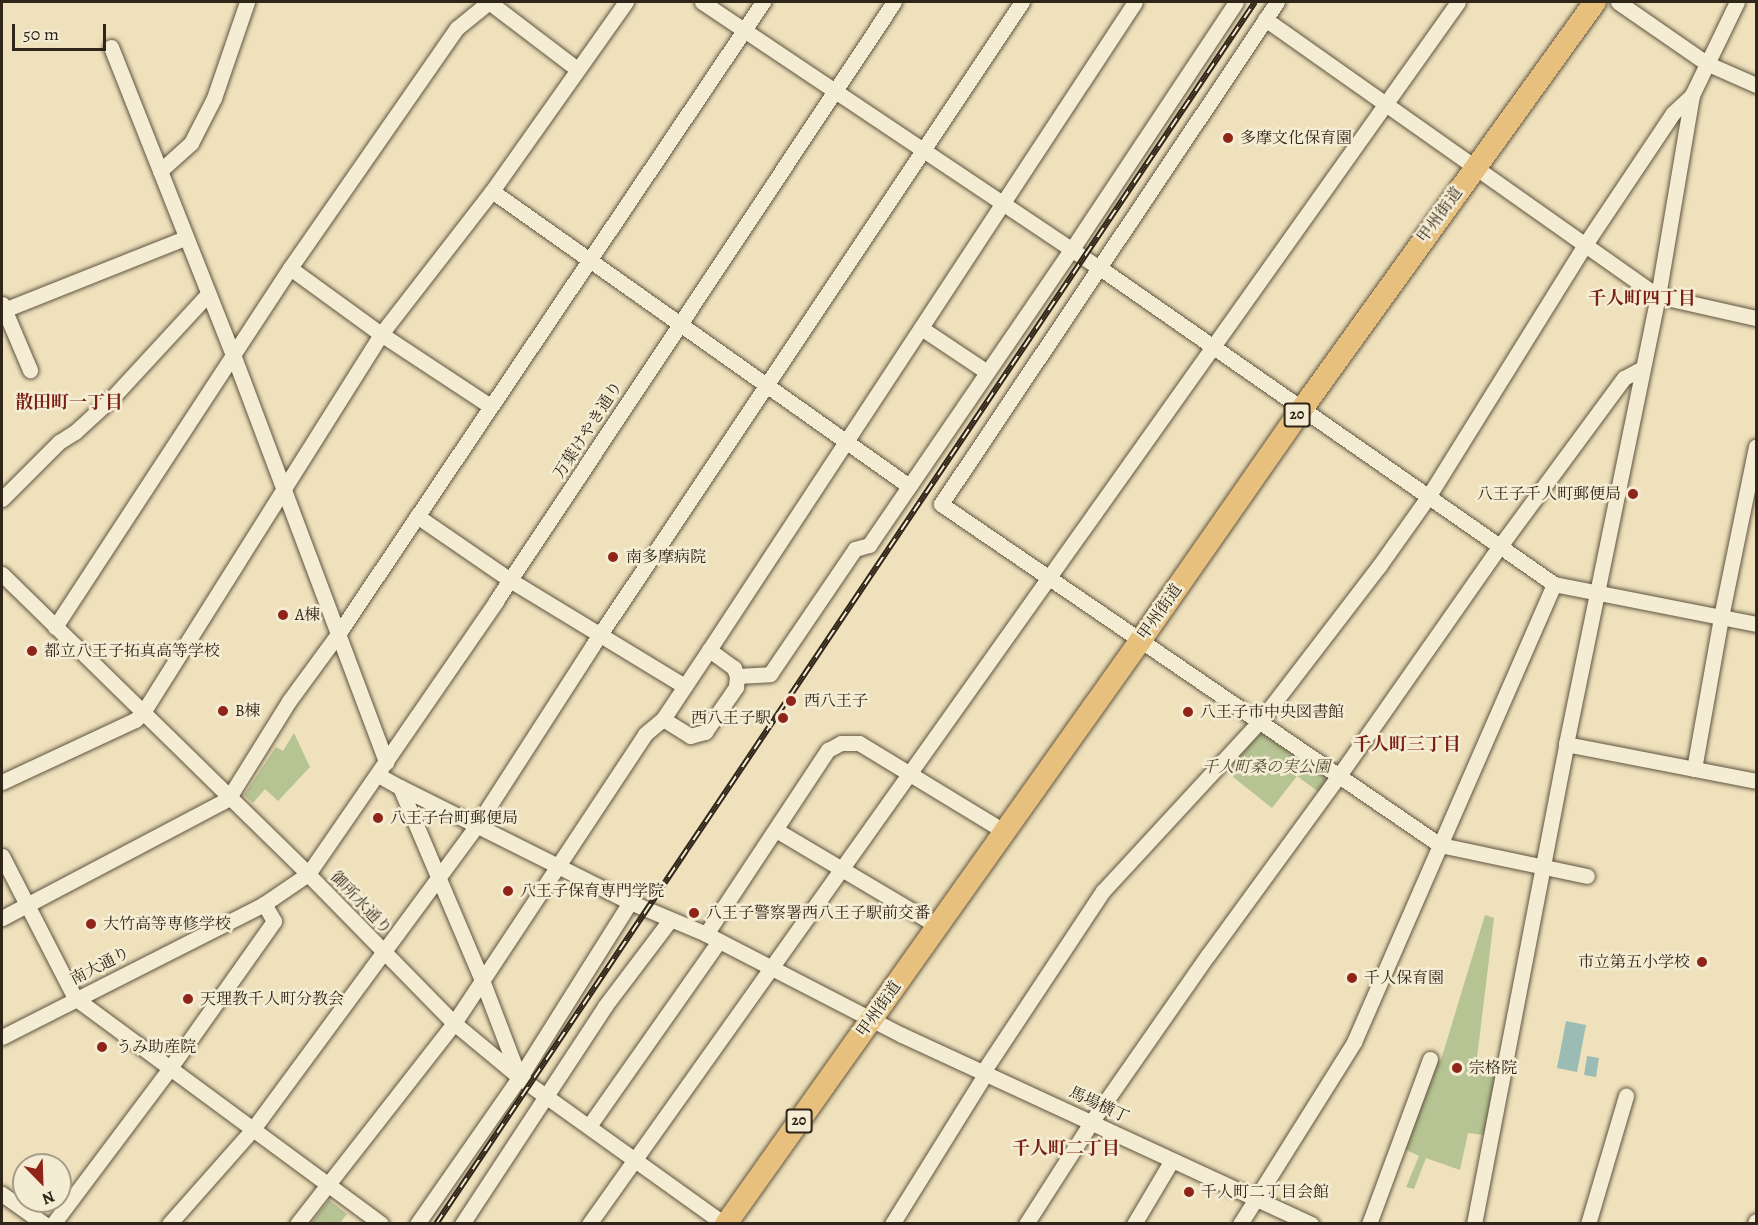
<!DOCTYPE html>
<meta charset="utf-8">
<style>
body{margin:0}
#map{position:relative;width:1758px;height:1225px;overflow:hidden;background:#eee1bb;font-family:Alegreya,"Noto Serif JP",serif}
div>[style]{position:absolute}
.green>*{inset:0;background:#b6c392}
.water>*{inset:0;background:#9abcb4}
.roads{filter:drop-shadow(0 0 2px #605442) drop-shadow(0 0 2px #605442)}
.minor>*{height:15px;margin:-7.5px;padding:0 7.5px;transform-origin:7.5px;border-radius:7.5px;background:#f4ecd3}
.highway>*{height:22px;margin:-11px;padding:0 11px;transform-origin:11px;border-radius:11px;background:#e7c07e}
.rail>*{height:6px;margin-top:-3px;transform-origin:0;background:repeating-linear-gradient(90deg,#f4ecd3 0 11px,#302519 0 22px);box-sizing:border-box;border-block:2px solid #302519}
.dots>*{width:16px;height:16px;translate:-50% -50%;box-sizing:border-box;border:3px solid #f4ecd3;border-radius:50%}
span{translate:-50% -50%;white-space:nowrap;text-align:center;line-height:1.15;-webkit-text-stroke:5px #f4ecd3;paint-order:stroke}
.shield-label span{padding:2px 4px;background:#f4ecd3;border:2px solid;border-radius:4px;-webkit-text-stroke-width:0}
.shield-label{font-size:15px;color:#302519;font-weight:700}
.poi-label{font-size:16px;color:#302519}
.left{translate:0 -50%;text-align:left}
.right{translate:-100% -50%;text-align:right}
.street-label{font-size:16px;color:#302519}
.park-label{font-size:16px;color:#524c37;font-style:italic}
.neighbourhood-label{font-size:18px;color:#7a1f14;font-weight:700}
.frame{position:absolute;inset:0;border:3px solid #302519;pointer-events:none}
.north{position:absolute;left:12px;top:1153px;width:60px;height:60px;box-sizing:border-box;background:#f4ecd3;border:2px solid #a69c89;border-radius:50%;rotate:157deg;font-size:16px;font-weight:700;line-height:24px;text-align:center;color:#302519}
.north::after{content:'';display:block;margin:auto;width:21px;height:27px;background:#8f2418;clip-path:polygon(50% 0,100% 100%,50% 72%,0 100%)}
.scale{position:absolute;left:12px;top:24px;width:94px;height:27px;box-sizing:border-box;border:3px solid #302519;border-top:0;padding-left:8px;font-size:18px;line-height:21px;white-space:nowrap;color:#302519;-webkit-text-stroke:4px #f4ecd3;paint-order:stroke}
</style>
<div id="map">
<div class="green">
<i style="clip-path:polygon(1262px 727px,1324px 773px,1328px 784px,1320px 793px,1297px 776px,1272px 808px,1223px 769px)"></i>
<i style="clip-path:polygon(294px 733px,310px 767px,278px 801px,265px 789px,253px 803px,244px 795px,276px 747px,283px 751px)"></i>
<i style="clip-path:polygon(1485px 915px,1494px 918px,1476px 1066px,1497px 1069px,1484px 1135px,1468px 1133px,1460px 1170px,1426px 1158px,1414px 1189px,1406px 1187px,1419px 1156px,1398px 1146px,1430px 1059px,1441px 1060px)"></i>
<i style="clip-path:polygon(329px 1200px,347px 1214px,340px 1223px,311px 1223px)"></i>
</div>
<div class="water">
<i style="clip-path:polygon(1566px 1021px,1586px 1025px,1577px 1072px,1557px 1068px)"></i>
<i style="clip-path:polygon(1587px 1056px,1599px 1058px,1596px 1077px,1584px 1075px)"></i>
</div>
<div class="roads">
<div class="minor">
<i style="left:489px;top:2px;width:111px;rotate:37.3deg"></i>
<i style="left:702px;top:2px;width:479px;rotate:33.8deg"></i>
<i style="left:1100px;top:268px;width:553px;rotate:34.84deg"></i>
<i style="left:1554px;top:584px;width:206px;rotate:11.2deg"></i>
<i style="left:1277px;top:2px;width:604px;rotate:123.8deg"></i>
<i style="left:941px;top:504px;width:604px;rotate:34.35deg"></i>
<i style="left:1440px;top:845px;width:150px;rotate:11.9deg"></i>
<i style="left:1618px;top:2px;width:107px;rotate:34.7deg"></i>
<i style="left:1706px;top:63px;width:55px;rotate:23.7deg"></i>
<i style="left:1265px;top:19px;width:481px;rotate:35.2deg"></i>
<i style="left:1658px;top:296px;width:100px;rotate:12.7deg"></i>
<i style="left:111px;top:47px;width:334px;rotate:68.4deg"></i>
<i style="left:234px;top:357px;width:433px;rotate:69.4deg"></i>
<i style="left:160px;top:171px;width:42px;rotate:-42.1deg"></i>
<i style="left:191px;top:143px;width:51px;rotate:-62.9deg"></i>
<i style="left:214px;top:98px;width:102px;rotate:-71deg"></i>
<i style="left:492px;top:191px;width:511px;rotate:35.28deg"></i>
<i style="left:290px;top:268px;width:112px;rotate:36deg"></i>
<i style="left:381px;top:334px;width:131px;rotate:33.4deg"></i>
<i style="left:2px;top:304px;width:72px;rotate:67deg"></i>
<i style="left:4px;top:310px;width:195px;rotate:-21.7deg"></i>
<i style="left:921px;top:328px;width:79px;rotate:33.7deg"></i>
<i style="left:2px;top:499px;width:81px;rotate:-45deg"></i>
<i style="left:59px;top:442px;width:19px;rotate:-32deg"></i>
<i style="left:75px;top:432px;width:50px;rotate:-42.6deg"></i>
<i style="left:112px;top:398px;width:142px;rotate:-47.3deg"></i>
<i style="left:417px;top:516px;width:113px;rotate:34.5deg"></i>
<i style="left:510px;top:580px;width:204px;rotate:31.3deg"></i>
<i style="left:2px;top:574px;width:429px;rotate:44.4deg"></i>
<i style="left:308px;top:874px;width:209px;rotate:45.6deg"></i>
<i style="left:454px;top:1023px;width:85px;rotate:39.7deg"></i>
<i style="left:519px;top:1077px;width:252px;rotate:35.6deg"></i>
<i style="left:55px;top:627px;width:429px;rotate:-56.8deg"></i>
<i style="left:290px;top:268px;width:292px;rotate:-55.2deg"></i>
<i style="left:457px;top:28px;width:41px;rotate:-39.1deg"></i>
<i style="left:737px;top:676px;width:33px;rotate:-3deg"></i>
<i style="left:770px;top:674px;width:151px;rotate:-55.8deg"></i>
<i style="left:855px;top:549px;width:15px;rotate:-16deg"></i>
<i style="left:869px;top:545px;width:359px;rotate:-55.6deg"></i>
<i style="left:1072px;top:249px;width:296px;rotate:-56.4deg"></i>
<i style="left:663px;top:719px;width:32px;rotate:32deg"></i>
<i style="left:690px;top:736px;width:16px;rotate:-15deg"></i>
<i style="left:705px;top:732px;width:55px;rotate:-55.4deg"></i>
<i style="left:736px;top:687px;width:11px;rotate:-85deg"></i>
<i style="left:737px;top:676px;width:9px;rotate:-111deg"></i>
<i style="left:734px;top:668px;width:31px;rotate:-144deg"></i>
<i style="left:1566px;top:744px;width:194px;rotate:11deg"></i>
<i style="left:1694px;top:769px;width:154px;rotate:-79.9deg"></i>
<i style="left:1721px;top:617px;width:174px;rotate:-78.4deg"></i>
<i style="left:378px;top:775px;width:25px;rotate:29deg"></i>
<i style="left:400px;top:787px;width:210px;rotate:67deg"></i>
<i style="left:482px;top:980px;width:104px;rotate:69.1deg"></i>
<i style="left:2px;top:782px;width:147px;rotate:-25deg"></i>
<i style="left:135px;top:720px;width:9px;rotate:-41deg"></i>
<i style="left:142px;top:714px;width:449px;rotate:-57.8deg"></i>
<i style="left:381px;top:334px;width:181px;rotate:-52.2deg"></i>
<i style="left:492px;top:191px;width:232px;rotate:-54.7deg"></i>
<i style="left:400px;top:787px;width:257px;rotate:26.6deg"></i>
<i style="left:630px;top:902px;width:82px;rotate:22.8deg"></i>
<i style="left:706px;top:934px;width:220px;rotate:27.3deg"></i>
<i style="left:902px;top:1035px;width:451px;rotate:24.8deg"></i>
<i style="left:776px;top:830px;width:188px;rotate:30.7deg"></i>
<i style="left:2px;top:856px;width:160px;rotate:62.8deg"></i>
<i style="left:75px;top:998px;width:380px;rotate:36.4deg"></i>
<i style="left:2px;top:918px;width:255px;rotate:-27.8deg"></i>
<i style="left:228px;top:799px;width:115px;rotate:-58.1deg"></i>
<i style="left:289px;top:701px;width:83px;rotate:-53.8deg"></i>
<i style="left:338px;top:634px;width:762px;rotate:-56.08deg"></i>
<i style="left:706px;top:934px;width:221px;rotate:-56.5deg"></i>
<i style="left:828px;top:750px;width:15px;rotate:-28deg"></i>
<i style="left:841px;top:743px;width:18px"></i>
<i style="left:859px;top:743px;width:170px;rotate:31.3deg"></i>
<i style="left:2px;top:1037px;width:294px;rotate:-26.9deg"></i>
<i style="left:264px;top:904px;width:53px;rotate:-34.3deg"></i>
<i style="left:308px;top:874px;width:331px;rotate:-55.4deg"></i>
<i style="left:496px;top:601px;width:719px;rotate:-56.4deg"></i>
<i style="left:983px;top:1072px;width:217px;rotate:-56.5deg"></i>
<i style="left:1103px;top:891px;width:231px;rotate:-47.3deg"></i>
<i style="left:1260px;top:721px;width:195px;rotate:-52.5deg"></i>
<i style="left:1379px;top:566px;width:85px;rotate:-54.6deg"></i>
<i style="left:1428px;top:497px;width:296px;rotate:-58.1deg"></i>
<i style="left:1584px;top:246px;width:160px;rotate:-56.2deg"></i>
<i style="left:1673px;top:113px;width:26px;rotate:-43deg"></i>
<i style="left:589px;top:1126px;width:226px;rotate:-54.9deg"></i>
<i style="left:2px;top:1194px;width:52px;rotate:35.5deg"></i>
<i style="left:53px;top:1224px;width:195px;rotate:-53.1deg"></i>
<i style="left:170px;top:1068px;width:180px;rotate:-54.7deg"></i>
<i style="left:274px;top:921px;width:20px;rotate:-120deg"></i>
<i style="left:169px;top:1224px;width:127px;rotate:-48.5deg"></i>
<i style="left:253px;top:1129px;width:378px;rotate:-53.6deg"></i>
<i style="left:477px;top:825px;width:214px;rotate:-57.2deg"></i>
<i style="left:593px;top:645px;width:773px;rotate:-56.29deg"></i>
<i style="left:297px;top:1224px;width:255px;rotate:-52deg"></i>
<i style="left:454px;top:1023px;width:346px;rotate:-56.5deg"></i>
<i style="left:645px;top:734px;width:23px;rotate:-40deg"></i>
<i style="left:663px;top:719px;width:83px;rotate:-56.3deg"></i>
<i style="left:709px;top:650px;width:775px;rotate:-56.68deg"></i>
<i style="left:417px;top:1224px;width:189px;rotate:-55.1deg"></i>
<i style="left:525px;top:1069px;width:197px;rotate:-57.8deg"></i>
<i style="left:462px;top:1224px;width:261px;rotate:-56.7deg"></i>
<i style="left:605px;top:1006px;width:108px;rotate:-52.9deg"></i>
<i style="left:589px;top:1224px;width:1499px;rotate:-54.58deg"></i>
<i style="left:892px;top:1224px;width:178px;rotate:-58.1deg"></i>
<i style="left:1026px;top:1224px;width:122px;rotate:-57.3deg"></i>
<i style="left:1092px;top:1121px;width:203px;rotate:-55.1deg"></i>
<i style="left:1208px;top:955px;width:220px;rotate:-53.9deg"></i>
<i style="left:1338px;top:777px;width:282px;rotate:-55deg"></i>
<i style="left:1500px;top:546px;width:209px;rotate:-53.6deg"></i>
<i style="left:1624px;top:378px;width:21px;rotate:-28deg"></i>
<i style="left:1134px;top:1224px;width:74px;rotate:-59.3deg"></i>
<i style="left:1240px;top:1224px;width:215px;rotate:-57.9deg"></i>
<i style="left:1354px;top:1042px;width:500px;rotate:-66.4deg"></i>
<i style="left:1369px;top:1224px;width:176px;rotate:-69.7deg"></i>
<i style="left:1474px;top:1224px;width:489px;rotate:-79.1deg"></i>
<i style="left:1566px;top:744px;width:457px;rotate:-78.4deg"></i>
<i style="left:1658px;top:296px;width:204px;rotate:-80.4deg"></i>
<i style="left:1692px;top:95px;width:103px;rotate:-64.2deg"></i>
<i style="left:1588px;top:1224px;width:134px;rotate:-73.5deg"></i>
<i style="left:1755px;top:1224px;width:3px;rotate:-72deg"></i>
</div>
<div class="highway">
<i style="left:726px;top:1224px;width:715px;rotate:-54.62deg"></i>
<i style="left:1140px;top:641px;width:283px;rotate:-55.1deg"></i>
<i style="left:1302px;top:409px;width:501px;rotate:-54.25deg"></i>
</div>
</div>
<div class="rail">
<i style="left:436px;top:1224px;width:1471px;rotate:-56.17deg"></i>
</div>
<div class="dots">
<i style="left:1228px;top:138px;background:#8f2418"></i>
<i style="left:1633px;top:494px;background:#8f2418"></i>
<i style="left:613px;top:557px;background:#8f2418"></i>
<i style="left:283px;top:615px;background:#8f2418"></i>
<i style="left:32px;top:651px;background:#8f2418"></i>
<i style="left:791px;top:701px;background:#8f2418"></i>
<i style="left:223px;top:711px;background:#8f2418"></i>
<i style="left:1188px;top:712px;background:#8f2418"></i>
<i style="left:783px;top:718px;background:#8f2418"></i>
<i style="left:378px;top:818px;background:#8f2418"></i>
<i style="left:508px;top:891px;background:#8f2418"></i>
<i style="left:694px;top:913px;background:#8f2418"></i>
<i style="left:91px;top:924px;background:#8f2418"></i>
<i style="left:1702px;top:962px;background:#8f2418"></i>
<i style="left:1352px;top:978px;background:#8f2418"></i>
<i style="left:188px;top:999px;background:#8f2418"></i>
<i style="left:102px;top:1047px;background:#8f2418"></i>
<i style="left:1457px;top:1068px;background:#8f2418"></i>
<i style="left:1189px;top:1192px;background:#8f2418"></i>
</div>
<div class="shield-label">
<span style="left:1297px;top:415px">20</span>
<span style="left:799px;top:1121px">20</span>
</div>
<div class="poi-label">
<span class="left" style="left:1240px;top:138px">多摩文化保育園</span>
<span class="right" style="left:1621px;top:494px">八王子千人町郵便局</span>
<span class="left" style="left:626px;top:557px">南多摩病院</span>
<span class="left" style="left:295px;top:615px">A棟</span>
<span class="left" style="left:44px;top:651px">都立八王子拓真高等学校</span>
<span class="left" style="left:804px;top:701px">西八王子</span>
<span class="left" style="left:235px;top:711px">B棟</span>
<span class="left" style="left:1200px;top:712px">八王子市中央図書館</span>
<span class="right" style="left:771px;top:718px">西八王子駅</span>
<span class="left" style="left:390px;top:818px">八王子台町郵便局</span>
<span class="left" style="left:520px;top:891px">八王子保育専門学院</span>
<span class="left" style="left:706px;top:913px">八王子警察署西八王子駅前交番</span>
<span class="left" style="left:103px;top:924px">大竹高等専修学校</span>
<span class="right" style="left:1690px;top:962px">市立第五小学校</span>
<span class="left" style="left:1364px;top:978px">千人保育園</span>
<span class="left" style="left:200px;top:999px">天理教千人町分教会</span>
<span class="left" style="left:116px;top:1047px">うみ助産院</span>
<span class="left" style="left:1469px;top:1068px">宗格院</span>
<span class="left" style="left:1201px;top:1192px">千人町二丁目会館</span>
</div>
<div class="street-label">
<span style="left:1440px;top:215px;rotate:-54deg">甲州街道</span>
<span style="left:588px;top:430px;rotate:-57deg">万葉けやき通り</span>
<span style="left:1160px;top:612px;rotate:-55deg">甲州街道</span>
<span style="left:361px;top:903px;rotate:46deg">御所水通り</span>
<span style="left:100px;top:966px;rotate:-27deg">南大通り</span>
<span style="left:879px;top:1009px;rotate:-55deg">甲州街道</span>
<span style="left:1099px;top:1105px;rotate:25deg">馬場横丁</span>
</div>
<div class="park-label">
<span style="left:1266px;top:767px">千人町桑の実公園</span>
</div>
<div class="neighbourhood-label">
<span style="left:1642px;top:298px">千人町四丁目</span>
<span style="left:69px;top:402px">散田町一丁目</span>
<span style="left:1407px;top:744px">千人町三丁目</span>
<span style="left:1066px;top:1148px">千人町二丁目</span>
</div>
<div class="frame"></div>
<div class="north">N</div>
<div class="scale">50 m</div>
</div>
